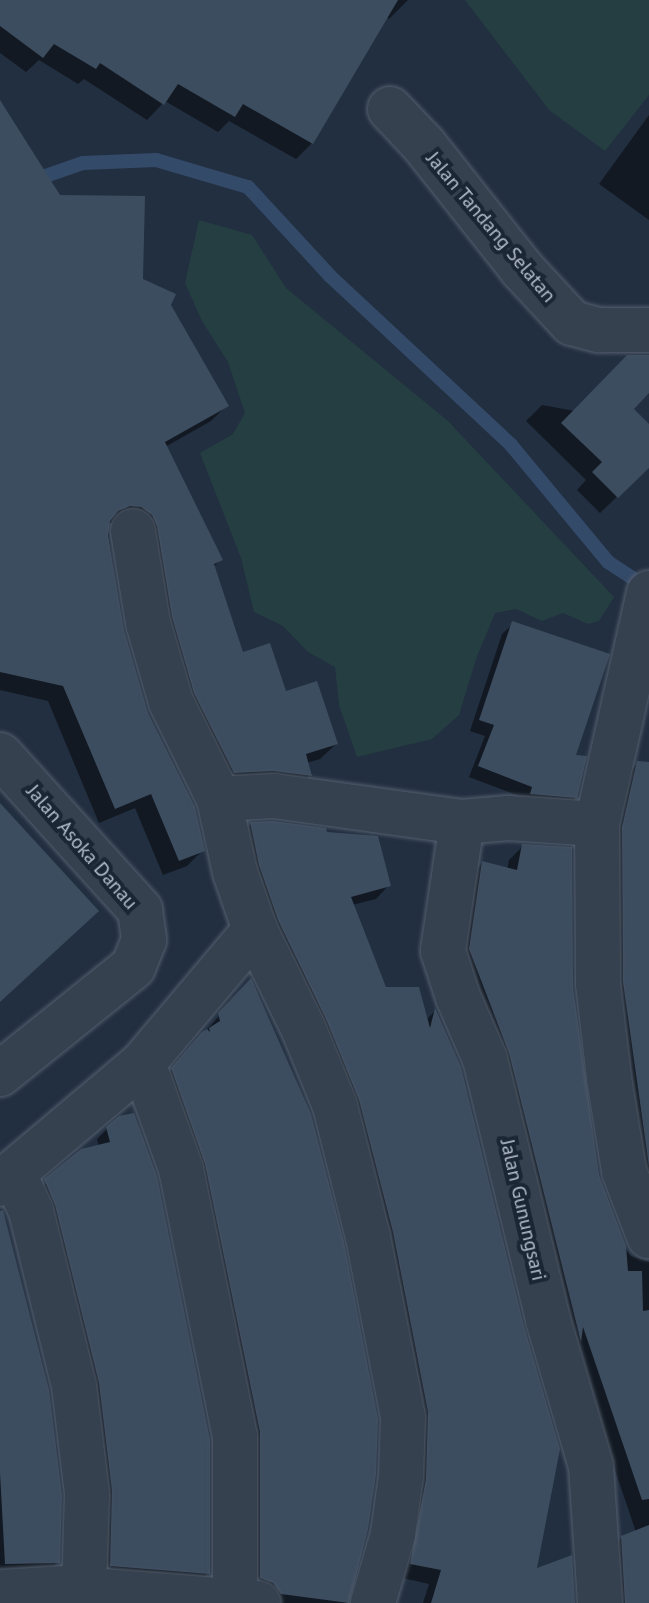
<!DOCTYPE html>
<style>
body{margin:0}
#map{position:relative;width:649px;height:1603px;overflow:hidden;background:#222f40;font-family:"PT Sans",sans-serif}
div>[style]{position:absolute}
.green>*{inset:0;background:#243e41}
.shadow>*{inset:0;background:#0007}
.stream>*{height:14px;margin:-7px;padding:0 7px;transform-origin:7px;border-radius:7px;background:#344a69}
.building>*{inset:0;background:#3d4d60}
.roads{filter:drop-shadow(0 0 2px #545f6e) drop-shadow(0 0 2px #545f6e)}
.minor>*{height:44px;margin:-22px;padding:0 22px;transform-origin:22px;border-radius:22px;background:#364150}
span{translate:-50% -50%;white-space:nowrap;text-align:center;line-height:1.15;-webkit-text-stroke:8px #1b2635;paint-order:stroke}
.street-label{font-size:20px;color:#b2bccb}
</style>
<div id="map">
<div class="green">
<i style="clip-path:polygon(465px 0,649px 0,649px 95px,605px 151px,549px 110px)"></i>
<i style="clip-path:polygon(199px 220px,252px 235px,286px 288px,448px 421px,614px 597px,599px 621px,588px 624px,563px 613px,542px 621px,516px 609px,495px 613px,476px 659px,459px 715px,432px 739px,357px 757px,339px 705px,335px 667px,308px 652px,283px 626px,254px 612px,241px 558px,200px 453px,233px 434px,245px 413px,228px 362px,202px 321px,185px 283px)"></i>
</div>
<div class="shadow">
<i style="clip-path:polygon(0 0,408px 0,389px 19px,386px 16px,312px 143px,296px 159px,229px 121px,218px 132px,165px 101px,147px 120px,84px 79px,78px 84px,39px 60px,26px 72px,0 53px)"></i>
<i style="clip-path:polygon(649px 115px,649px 220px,599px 184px)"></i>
<i style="clip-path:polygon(0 230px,141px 281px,169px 305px,226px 406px,211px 421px,165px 447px,220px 560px,213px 567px,242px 654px,336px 744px,320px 759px,307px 763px,310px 775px,295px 791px,219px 788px,125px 522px,107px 523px,121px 627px,147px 714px,203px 850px,187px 866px,163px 875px,135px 808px,99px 823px,48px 701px,0 690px)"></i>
<i style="clip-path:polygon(649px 359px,649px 391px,622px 419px,649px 427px,649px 466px,600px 513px,577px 490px,586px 480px,526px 421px,542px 405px,575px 411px)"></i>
<i style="clip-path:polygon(513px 624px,574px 757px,576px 797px,565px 808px,522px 797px,469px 777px,485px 736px,470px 731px,502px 634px)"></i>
<i style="clip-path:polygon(638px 763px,649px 764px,649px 1214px,610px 997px,609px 842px,624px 777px)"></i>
<i style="clip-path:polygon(251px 824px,389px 885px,376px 899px,352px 905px,385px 989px,426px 1020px,435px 1011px,534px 1571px,570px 1557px,575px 1603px,423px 1603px,429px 1584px,398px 1577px,415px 1427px,237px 838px)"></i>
<i style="clip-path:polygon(523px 846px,571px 987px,597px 1176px,624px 1247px,631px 1256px,649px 1262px,649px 1603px,611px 1603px,608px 1551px,622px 1537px,636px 1532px,573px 1347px,456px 963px,469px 877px,482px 863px,507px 870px,509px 860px)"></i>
<i style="clip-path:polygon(250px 982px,309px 1114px,347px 1603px,264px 1603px,257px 1595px,158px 1084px)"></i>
<i style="clip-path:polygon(108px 1128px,208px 1573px,198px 1583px,100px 1576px,35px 1191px,99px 1147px,97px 1139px)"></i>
<i style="clip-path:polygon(0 1213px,58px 1562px,47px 1573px,0 1574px)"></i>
</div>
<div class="stream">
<i style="left:0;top:192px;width:88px;rotate:-19.3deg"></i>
<i style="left:83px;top:163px;width:73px;rotate:-2.4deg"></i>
<i style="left:156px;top:160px;width:96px;rotate:16.4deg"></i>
<i style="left:248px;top:187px;width:121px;rotate:47.3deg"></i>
<i style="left:330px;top:276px;width:248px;rotate:43deg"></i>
<i style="left:511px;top:445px;width:152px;rotate:50.3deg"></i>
<i style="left:608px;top:562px;width:45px;rotate:33.3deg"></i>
</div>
<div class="building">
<i style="clip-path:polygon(0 0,398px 0,313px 144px,243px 104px,235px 117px,178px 84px,164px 105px,100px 63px,96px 69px,54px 44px,43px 58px,0 26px)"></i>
<i style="clip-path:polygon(0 100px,60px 195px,145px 196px,143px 279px,176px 294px,171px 305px,229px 406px,165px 442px,223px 560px,214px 564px,243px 652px,270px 643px,286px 691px,317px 681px,338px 744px,306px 754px,312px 776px,273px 771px,234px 773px,194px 693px,172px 617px,157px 526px,152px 515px,141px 507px,130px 506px,118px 511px,110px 521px,108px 535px,124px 630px,148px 713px,195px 807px,205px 851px,179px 861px,151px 794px,115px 809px,63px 686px,0 672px)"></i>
<i style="clip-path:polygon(627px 355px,649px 355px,649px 393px,634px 409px,649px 424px,649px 468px,618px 498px,592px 472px,602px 462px,561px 423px)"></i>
<i style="clip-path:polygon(512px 621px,610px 654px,576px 755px,587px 756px,577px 798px,530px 794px,532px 787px,478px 766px,494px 725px,479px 720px)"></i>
<i style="clip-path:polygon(637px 761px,649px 762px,649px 1166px,623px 982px,622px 827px)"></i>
<i style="clip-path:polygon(0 803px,99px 911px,0 1002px)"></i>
<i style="clip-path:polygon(273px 821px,326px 828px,327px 832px,378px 836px,391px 886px,351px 897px,386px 987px,419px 987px,430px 1028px,435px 1008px,461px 1067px,524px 1326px,560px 1449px,537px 1568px,572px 1555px,575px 1603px,431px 1603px,441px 1570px,410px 1564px,426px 1479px,428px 1412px,393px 1232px,359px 1100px,326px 1019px,278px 920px,259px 865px,250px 822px)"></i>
<i style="clip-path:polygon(522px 844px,572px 847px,573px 987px,599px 1175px,626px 1246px,628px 1271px,642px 1271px,643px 1311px,649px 1310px,649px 1499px,642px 1500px,583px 1327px,581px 1342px,509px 1053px,469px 949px,482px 861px,517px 870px)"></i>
<i style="clip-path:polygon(251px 978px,311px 1114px,344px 1242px,378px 1419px,376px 1474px,368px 1529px,349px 1603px,281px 1594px,273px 1583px,260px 1578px,260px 1432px,205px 1164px,171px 1068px,202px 1032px,207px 1029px,210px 1032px,209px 1028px,220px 1021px,218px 1013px)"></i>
<i style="clip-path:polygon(134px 1113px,157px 1176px,210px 1440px,210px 1574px,110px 1566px,112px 1491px,99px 1383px,55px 1205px,44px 1179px,81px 1149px,110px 1142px,106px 1127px,119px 1116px)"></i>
<i style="clip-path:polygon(3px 1210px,49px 1390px,62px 1495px,60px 1563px,5px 1564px,0 1473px,0 1211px)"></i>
<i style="clip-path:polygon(649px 1525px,649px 1603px,625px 1603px,621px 1536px)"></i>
</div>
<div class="roads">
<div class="minor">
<i style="left:390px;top:109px;width:50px;rotate:46.6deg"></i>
<i style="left:424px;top:145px;width:157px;rotate:51.7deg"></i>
<i style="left:521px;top:268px;width:75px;rotate:47.2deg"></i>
<i style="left:572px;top:323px;width:28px;rotate:15deg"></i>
<i style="left:599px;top:330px;width:50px"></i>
<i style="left:649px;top:593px;width:237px;rotate:102.7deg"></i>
<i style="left:597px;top:824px;width:160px;rotate:89.6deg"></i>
<i style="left:598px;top:984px;width:95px;rotate:83.3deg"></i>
<i style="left:609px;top:1078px;width:94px;rotate:80.8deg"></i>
<i style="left:624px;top:1171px;width:70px;rotate:69deg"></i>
<i style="left:0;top:755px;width:209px;rotate:47.9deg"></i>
<i style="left:140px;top:910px;width:30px;rotate:82deg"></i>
<i style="left:144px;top:940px;width:29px;rotate:112deg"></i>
<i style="left:133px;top:967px;width:171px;rotate:141.2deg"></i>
<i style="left:219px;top:799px;width:55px;rotate:-3.1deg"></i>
<i style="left:274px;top:796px;width:190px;rotate:7.9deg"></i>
<i style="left:462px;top:822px;width:46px;rotate:-5deg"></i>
<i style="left:508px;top:818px;width:89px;rotate:3.9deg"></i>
<i style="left:462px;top:822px;width:130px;rotate:98.4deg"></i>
<i style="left:443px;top:951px;width:48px;rotate:71.9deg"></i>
<i style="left:458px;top:997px;width:68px;rotate:66.5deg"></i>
<i style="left:485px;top:1059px;width:268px;rotate:76.4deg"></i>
<i style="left:548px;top:1320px;width:152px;rotate:73.6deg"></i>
<i style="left:591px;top:1466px;width:137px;rotate:86.2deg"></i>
<i style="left:255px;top:930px;width:111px;rotate:63.9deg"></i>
<i style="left:304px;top:1030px;width:82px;rotate:67.8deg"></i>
<i style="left:335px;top:1106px;width:135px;rotate:75.9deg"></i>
<i style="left:368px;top:1237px;width:183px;rotate:79deg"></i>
<i style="left:403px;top:1417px;width:59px;rotate:91.9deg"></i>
<i style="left:401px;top:1476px;width:59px;rotate:97.9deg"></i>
<i style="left:393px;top:1534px;width:72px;rotate:106.2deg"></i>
<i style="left:143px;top:1063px;width:113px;rotate:70.3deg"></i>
<i style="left:181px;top:1169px;width:273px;rotate:78.6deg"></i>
<i style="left:235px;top:1437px;width:162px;rotate:90deg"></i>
<i style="left:14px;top:1174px;width:41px;rotate:65.3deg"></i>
<i style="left:31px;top:1211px;width:180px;rotate:76.2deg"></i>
<i style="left:74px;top:1386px;width:109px;rotate:83.1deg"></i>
<i style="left:87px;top:1494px;width:95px;rotate:91.8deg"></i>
<i style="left:0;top:1184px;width:187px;rotate:-40.2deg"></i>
<i style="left:143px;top:1063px;width:174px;rotate:-49.9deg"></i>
<i style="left:255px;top:930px;width:61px;rotate:-109deg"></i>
<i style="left:235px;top:872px;width:75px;rotate:-102.4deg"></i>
<i style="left:219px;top:799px;width:108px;rotate:-116.3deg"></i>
<i style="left:171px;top:702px;width:82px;rotate:-106.2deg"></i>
<i style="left:148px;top:623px;width:93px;rotate:-99.3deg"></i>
<i style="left:0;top:1592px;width:66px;rotate:-3.5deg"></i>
<i style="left:66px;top:1588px;width:193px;rotate:4.5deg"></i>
</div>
</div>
<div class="street-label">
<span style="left:491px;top:227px;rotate:50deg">Jalan Tandang Selatan</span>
<span style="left:82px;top:847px;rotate:49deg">Jalan Asoka Danau</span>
<span style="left:523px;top:1210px;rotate:77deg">Jalan Gunungsari</span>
</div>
</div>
